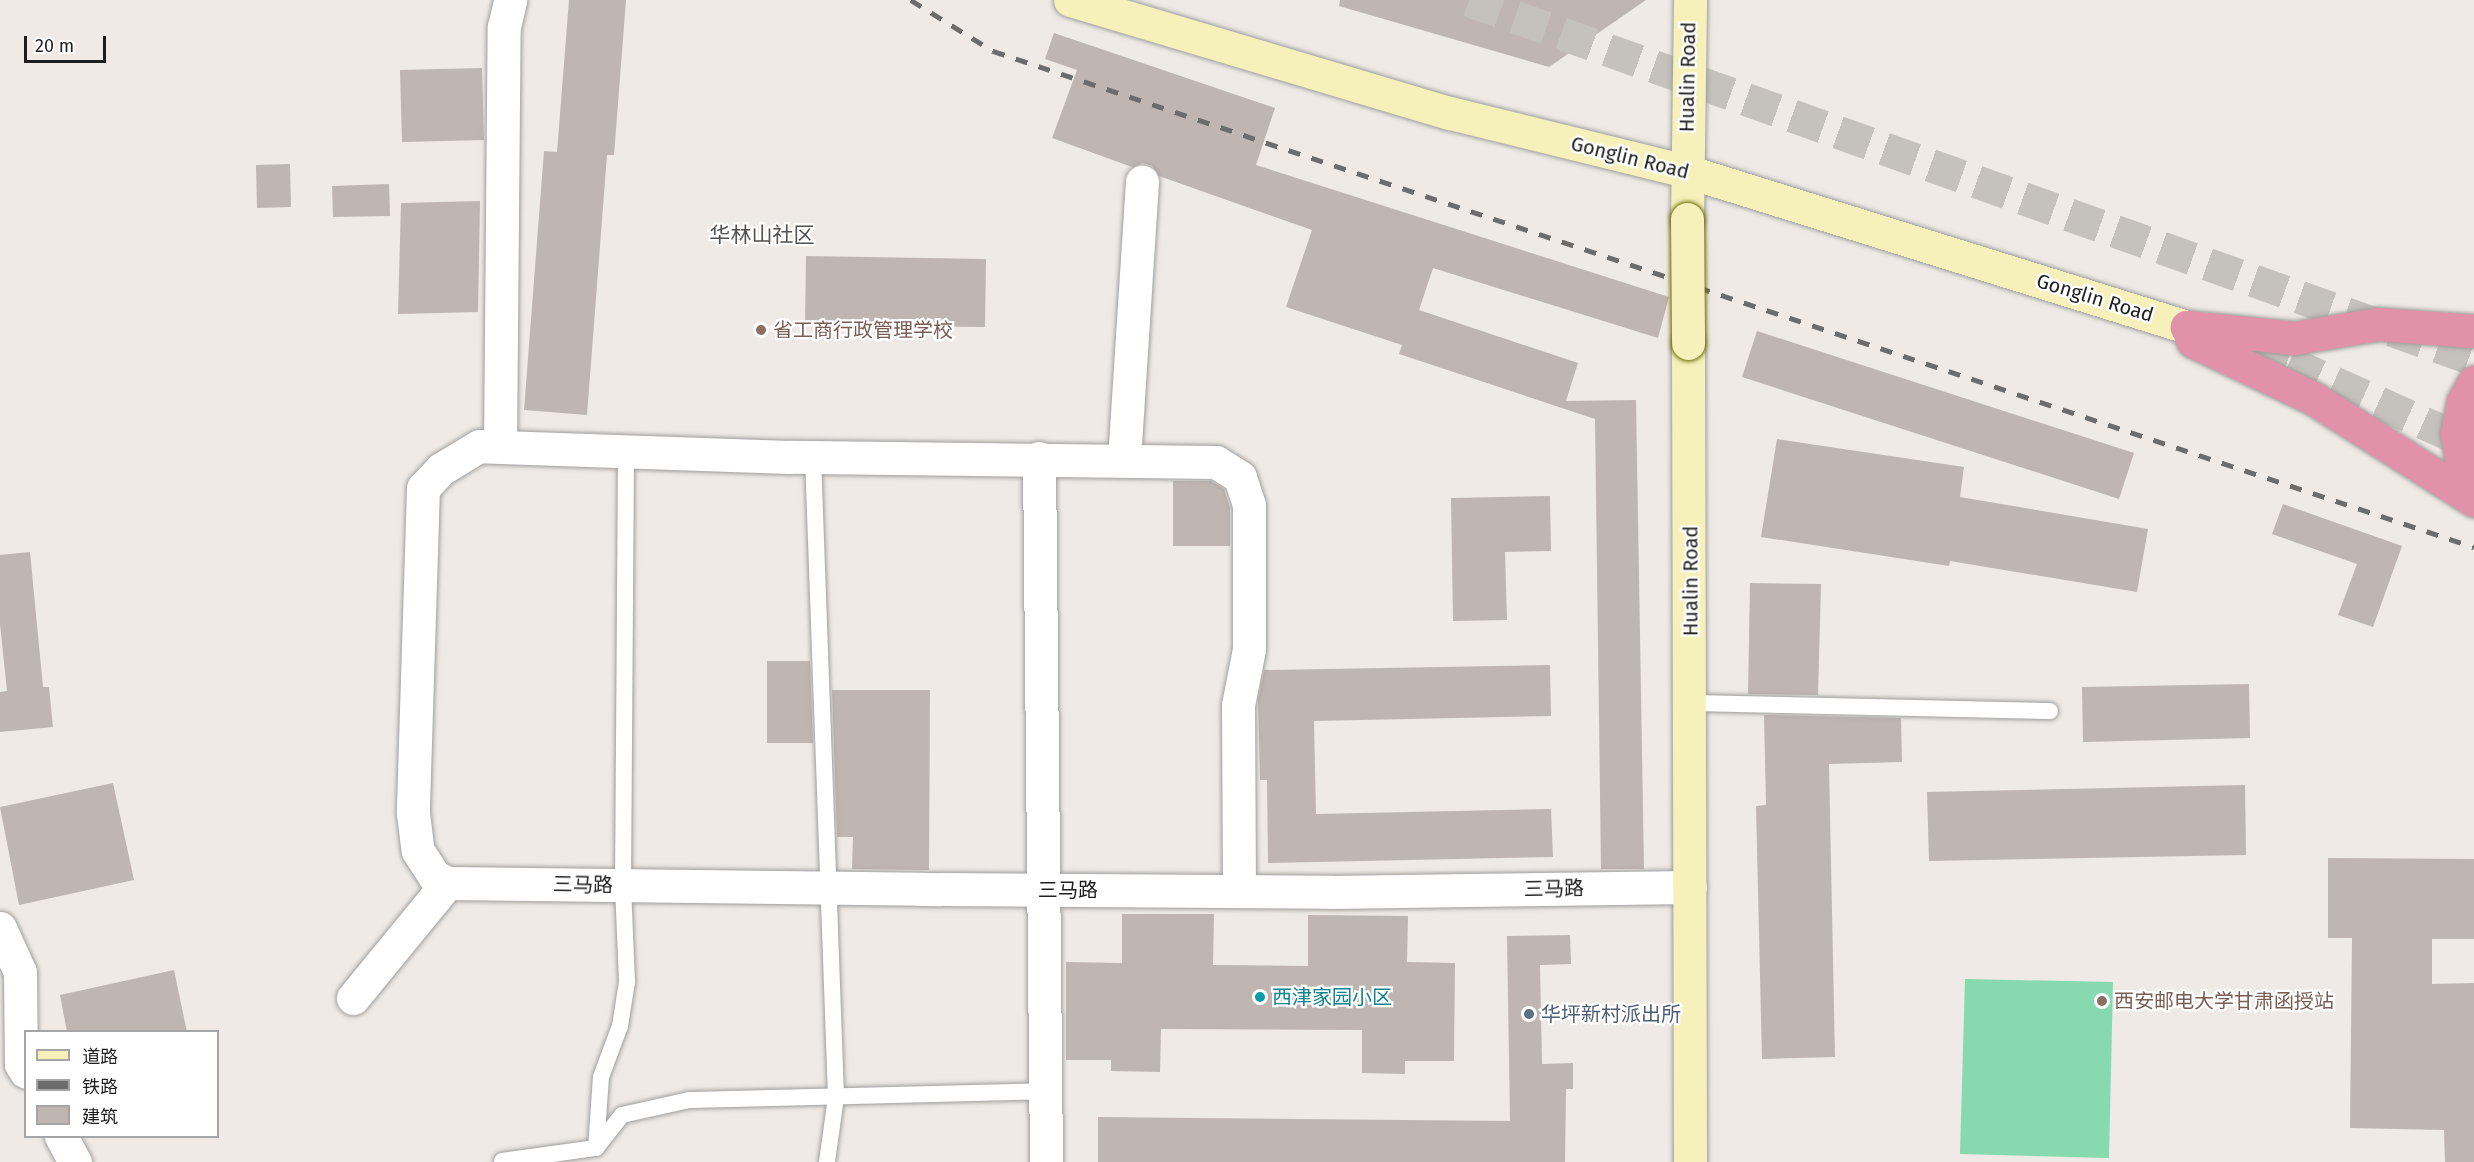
<!DOCTYPE html>
<meta charset="utf-8">
<style>
body{margin:0}
#map{position:relative;width:2474px;height:1162px;overflow:hidden;background:#efeae5;font-family:"Fira Sans","Noto Sans SC",sans-serif}
div>[style]{position:absolute}
.pitch>*{inset:0;background:#87d9af}
.building>*{inset:0;background:#bfb5b1}
.highway-tunnel>*{height:33px;margin-top:-16.5px;transform-origin:0;background:repeating-linear-gradient(90deg,#c5c1bd 0 33px,transparent 0 49px)}
.roads{filter:drop-shadow(0 0 2px #9f9f9f) drop-shadow(0 0 2px #9f9f9f)}
.lane>*{height:16px;margin:-8px;padding:0 8px;transform-origin:8px;border-radius:8px;background:#fff}
.street>*{height:33px;margin:-16.5px;padding:0 16.5px;transform-origin:16.5px;border-radius:16.5px;background:#fff}
.secondary>*{height:33px;margin:-16.5px;padding:0 16.5px;transform-origin:16.5px;border-radius:16.5px;background:#f6f1bb}
.highway>*{height:33px;margin:-16.5px;padding:0 16.5px;transform-origin:16.5px;border-radius:16.5px;background:#e291ab}
.rail>*{height:4.5px;margin-top:-2.25px;transform-origin:0;background:repeating-linear-gradient(90deg,#6c6c6c 0 12px,transparent 0 24px)}
.bridges{filter:drop-shadow(0 0 2px #6f6d0b) drop-shadow(0 0 2px #6f6d0b)}
.secondary-bridge>*{height:33px;margin:-16.5px;padding:0 16.5px;transform-origin:16.5px;border-radius:16.5px;background:#f6f1bb}
.dots>*{width:16px;height:16px;translate:-50% -50%;box-sizing:border-box;border:3px solid #fff;border-radius:50%}
span{translate:-50% -50%;white-space:nowrap;text-align:center;line-height:1.15;-webkit-text-stroke:4.5px #fff;paint-order:stroke}
.street-label{font-size:20px;color:#1e1e1e}
.education-label{font-size:20px;color:#785e54}
.left{translate:0 -50%;text-align:left}
.culture-label{font-size:20px;color:#0d838f}
.service-label{font-size:20px;color:#4e5e75}
.neighbourhood-label{font-size:21px;color:#515151}
.legend{position:absolute;left:24px;top:1030px;width:195px;height:108px;box-sizing:border-box;background:#fff;border:2px solid #a5a5a5;margin:0;padding:8px 10px;list-style:none;font-size:18px;color:#1e1e1e}
.legend li{display:flex;align-items:center;gap:12px;height:30px}
.legend b{width:30px;border:2px solid #a5a5a5}
.scale{position:absolute;left:24px;top:36px;width:82px;height:27px;box-sizing:border-box;border:3px solid #1e1e1e;border-top:0;padding-left:8px;font-size:18px;line-height:21px;white-space:nowrap;color:#1e1e1e;-webkit-text-stroke:4px #fff;paint-order:stroke}
</style>
<div id="map">
<div class="pitch">
<i style="clip-path:polygon(1965px 979px,2113px 982px,2109px 1158px,1960px 1154px)"></i>
</div>
<div class="building">
<i style="clip-path:polygon(569px 0,626px 0,614px 155px,607px 155px,587px 415px,524px 410px,544px 151px,557px 152px)"></i>
<i style="clip-path:polygon(1340px 0,1646px 0,1549px 67px,1339px 6px)"></i>
<i style="clip-path:polygon(1054px 33px,1275px 108px,1256px 165px,1669px 297px,1658px 338px,1433px 268px,1419px 310px,1578px 363px,1566px 401px,1636px 400px,1644px 869px,1601px 869px,1595px 419px,1399px 354px,1402px 345px,1286px 307px,1312px 230px,1159px 176px,1152px 166px,1143px 163px,1132px 167px,1052px 138px,1077px 70px,1045px 59px)"></i>
<i style="clip-path:polygon(482px 68px,484px 140px,402px 142px,400px 70px)"></i>
<i style="clip-path:polygon(290px 164px,291px 207px,257px 208px,256px 165px)"></i>
<i style="clip-path:polygon(389px 184px,390px 216px,333px 217px,332px 186px)"></i>
<i style="clip-path:polygon(480px 201px,478px 312px,398px 314px,401px 203px)"></i>
<i style="clip-path:polygon(806px 256px,986px 259px,985px 327px,805px 325px)"></i>
<i style="clip-path:polygon(1757px 331px,2134px 453px,2119px 499px,1742px 377px)"></i>
<i style="clip-path:polygon(1777px 439px,1964px 467px,1960px 497px,2148px 529px,2137px 592px,1950px 561px,1949px 566px,1761px 537px)"></i>
<i style="clip-path:polygon(1173px 481px,1211px 481px,1224px 489px,1230px 508px,1230px 546px,1173px 546px)"></i>
<i style="clip-path:polygon(1550px 496px,1551px 551px,1505px 552px,1507px 620px,1453px 621px,1451px 498px)"></i>
<i style="clip-path:polygon(2283px 504px,2402px 546px,2373px 627px,2338px 615px,2357px 564px,2272px 534px)"></i>
<i style="clip-path:polygon(30px 552px,43px 687px,49px 687px,53px 727px,0 732px,0 692px,7px 691px,0 624px,0 555px)"></i>
<i style="clip-path:polygon(1750px 583px,1821px 584px,1818px 695px,1748px 694px)"></i>
<i style="clip-path:polygon(767px 661px,810px 661px,813px 743px,767px 743px)"></i>
<i style="clip-path:polygon(1550px 665px,1551px 716px,1314px 721px,1316px 814px,1551px 809px,1553px 857px,1268px 863px,1267px 780px,1260px 780px,1258px 700px,1264px 670px)"></i>
<i style="clip-path:polygon(2249px 684px,2250px 738px,2083px 742px,2082px 687px)"></i>
<i style="clip-path:polygon(832px 690px,930px 690px,929px 870px,852px 869px,853px 837px,837px 837px)"></i>
<i style="clip-path:polygon(1764px 715px,1901px 718px,1902px 762px,1829px 764px,1835px 1057px,1762px 1059px,1756px 806px,1766px 805px)"></i>
<i style="clip-path:polygon(113px 783px,134px 880px,19px 905px,0 807px)"></i>
<i style="clip-path:polygon(2245px 785px,2246px 855px,1929px 861px,1927px 792px)"></i>
<i style="clip-path:polygon(2328px 858px,2474px 859px,2474px 939px,2432px 939px,2432px 984px,2474px 983px,2474px 1162px,2445px 1162px,2444px 1130px,2350px 1128px,2352px 938px,2328px 938px)"></i>
<i style="clip-path:polygon(1122px 914px,1214px 914px,1213px 965px,1308px 966px,1308px 915px,1408px 916px,1407px 962px,1455px 963px,1454px 1061px,1405px 1061px,1405px 1074px,1362px 1073px,1362px 1030px,1161px 1029px,1160px 1072px,1111px 1071px,1111px 1060px,1066px 1060px,1066px 962px,1122px 963px)"></i>
<i style="clip-path:polygon(1570px 935px,1571px 964px,1540px 965px,1542px 1064px,1573px 1063px,1573px 1089px,1566px 1089px,1565px 1162px,1098px 1162px,1098px 1117px,1510px 1121px,1507px 936px)"></i>
<i style="clip-path:polygon(174px 970px,187px 1032px,67px 1032px,60px 995px)"></i>
</div>
<div class="highway-tunnel">
<i style="left:1469px;top:0;width:1067px;rotate:19.66deg"></i>
<i style="left:2209px;top:337px;width:84px;rotate:17.4deg"></i>
<i style="left:2289px;top:362px;width:203px;rotate:24.2deg"></i>
</div>
<div class="roads">
<div class="lane">
<i style="left:813px;top:457px;width:640px;rotate:87.94deg"></i>
<i style="left:836px;top:1097px;width:66px;rotate:97.9deg"></i>
<i style="left:1691px;top:703px;width:359px;rotate:1.3deg"></i>
<i style="left:596px;top:1148px;width:71px;rotate:-86deg"></i>
<i style="left:601px;top:1077px;width:54px;rotate:-69.6deg"></i>
<i style="left:620px;top:1026px;width:45px;rotate:-81deg"></i>
<i style="left:627px;top:982px;width:97px;rotate:-92.4deg"></i>
<i style="left:623px;top:885px;width:434px;rotate:-89.6deg"></i>
<i style="left:502px;top:1161px;width:95px;rotate:-7.9deg"></i>
<i style="left:596px;top:1148px;width:42px;rotate:-51.8deg"></i>
<i style="left:622px;top:1115px;width:69px;rotate:-12.6deg"></i>
<i style="left:689px;top:1100px;width:357px;rotate:-1.4deg"></i>
</div>
<div class="street">
<i style="left:500px;top:446px;width:419px;rotate:-89.5deg"></i>
<i style="left:504px;top:27px;width:28px;rotate:-77deg"></i>
<i style="left:1039px;top:458px;width:704px;rotate:89.43deg"></i>
<i style="left:1124px;top:460px;width:279px;rotate:-86.3deg"></i>
<i style="left:1239px;top:891px;width:186px;rotate:-90.3deg"></i>
<i style="left:1238px;top:705px;width:57px;rotate:-78.9deg"></i>
<i style="left:1249px;top:649px;width:144px;rotate:-90deg"></i>
<i style="left:1249px;top:505px;width:29px;rotate:-108deg"></i>
<i style="left:1240px;top:477px;width:28px;rotate:-148deg"></i>
<i style="left:1216px;top:462px;width:427px;rotate:-179.3deg"></i>
<i style="left:789px;top:457px;width:310px;rotate:-178deg"></i>
<i style="left:479px;top:446px;width:44px;rotate:148.8deg"></i>
<i style="left:441px;top:469px;width:26px;rotate:133deg"></i>
<i style="left:423px;top:488px;width:325px;rotate:91.8deg"></i>
<i style="left:413px;top:813px;width:38px;rotate:83deg"></i>
<i style="left:418px;top:851px;width:30px;rotate:57deg"></i>
<i style="left:434px;top:876px;width:15px;rotate:28deg"></i>
<i style="left:447px;top:883px;width:475px;rotate:0.7deg"></i>
<i style="left:922px;top:889px;width:409px;rotate:0.4deg"></i>
<i style="left:1331px;top:892px;width:359px;rotate:-0.8deg"></i>
<i style="left:0;top:928px;width:48px;rotate:65.6deg"></i>
<i style="left:20px;top:972px;width:92px;rotate:89.4deg"></i>
<i style="left:21px;top:1064px;width:9px;rotate:58deg"></i>
<i style="left:353px;top:998px;width:149px;rotate:-50.7deg"></i>
<i style="left:61px;top:1136px;width:30px;rotate:62deg"></i>
</div>
<div class="secondary">
<i style="left:1070px;top:0;width:396px;rotate:16.6deg"></i>
<i style="left:1450px;top:113px;width:243px;rotate:13.8deg"></i>
<i style="left:1686px;top:171px;width:525px;rotate:17.3deg"></i>
<i style="left:1687px;top:219px;width:219px;rotate:-89.2deg"></i>
<i style="left:1688px;top:343px;width:819px;rotate:89.86deg"></i>
</div>
<div class="highway">
<i style="left:2474px;top:331px;width:96px;rotate:-175.8deg"></i>
<i style="left:2378px;top:324px;width:85px;rotate:170.5deg"></i>
<i style="left:2294px;top:338px;width:108px;rotate:-174.1deg"></i>
<i style="left:2187px;top:327px;width:15px;rotate:67deg"></i>
<i style="left:2193px;top:341px;width:133px;rotate:25.4deg"></i>
<i style="left:2313px;top:398px;width:191px;rotate:32.4deg"></i>
<i style="left:2474px;top:382px;width:23px;rotate:119deg"></i>
<i style="left:2463px;top:402px;width:32px;rotate:101deg"></i>
<i style="left:2457px;top:433px;width:32px;rotate:81deg"></i>
<i style="left:2462px;top:465px;width:28px;rotate:64deg"></i>
</div>
</div>
<div class="rail">
<i style="left:911px;top:0;width:97px;rotate:31.9deg"></i>
<i style="left:993px;top:51px;width:1562px;rotate:18.52deg"></i>
</div>
<div class="bridges">
<div class="secondary-bridge">
<i style="left:1687px;top:219px;width:124px;rotate:89.5deg"></i>
</div>
</div>
<div class="dots">
<i style="left:761px;top:330px;background:#8d6e63"></i>
<i style="left:1260px;top:997px;background:#0f9aa8"></i>
<i style="left:2102px;top:1001px;background:#8d6e63"></i>
<i style="left:1529px;top:1014px;background:#5c6f8a"></i>
</div>
<div class="street-label">
<span style="left:1688px;top:77px;rotate:-89deg">Hualin Road</span>
<span style="left:1630px;top:158px;rotate:14deg">Gonglin Road</span>
<span style="left:2095px;top:298px;rotate:17deg">Gonglin Road</span>
<span style="left:1691px;top:581px;rotate:-90deg">Hualin Road</span>
<span style="left:583px;top:885px;rotate:1deg">三马路</span>
<span style="left:1554px;top:889px;rotate:-1deg">三马路</span>
<span style="left:1068px;top:890px">三马路</span>
</div>
<div class="education-label">
<span class="left" style="left:773px;top:330px">省工商行政管理学校</span>
<span class="left" style="left:2114px;top:1001px">西安邮电大学甘肃函授站</span>
</div>
<div class="culture-label">
<span class="left" style="left:1272px;top:997px">西津家园小区</span>
</div>
<div class="service-label">
<span class="left" style="left:1541px;top:1014px">华坪新村派出所</span>
</div>
<div class="neighbourhood-label">
<span style="left:762px;top:235px">华林山社区</span>
</div>
<ul class="legend">
<li><b style="height:8px;background:#f6f1bb"></b>道路</li>
<li><b style="height:8px;background:#6c6c6c"></b>铁路</li>
<li><b style="height:16px;background:#bfb5b1"></b>建筑</li>
</ul>
<div class="scale">20 m</div>
</div>
